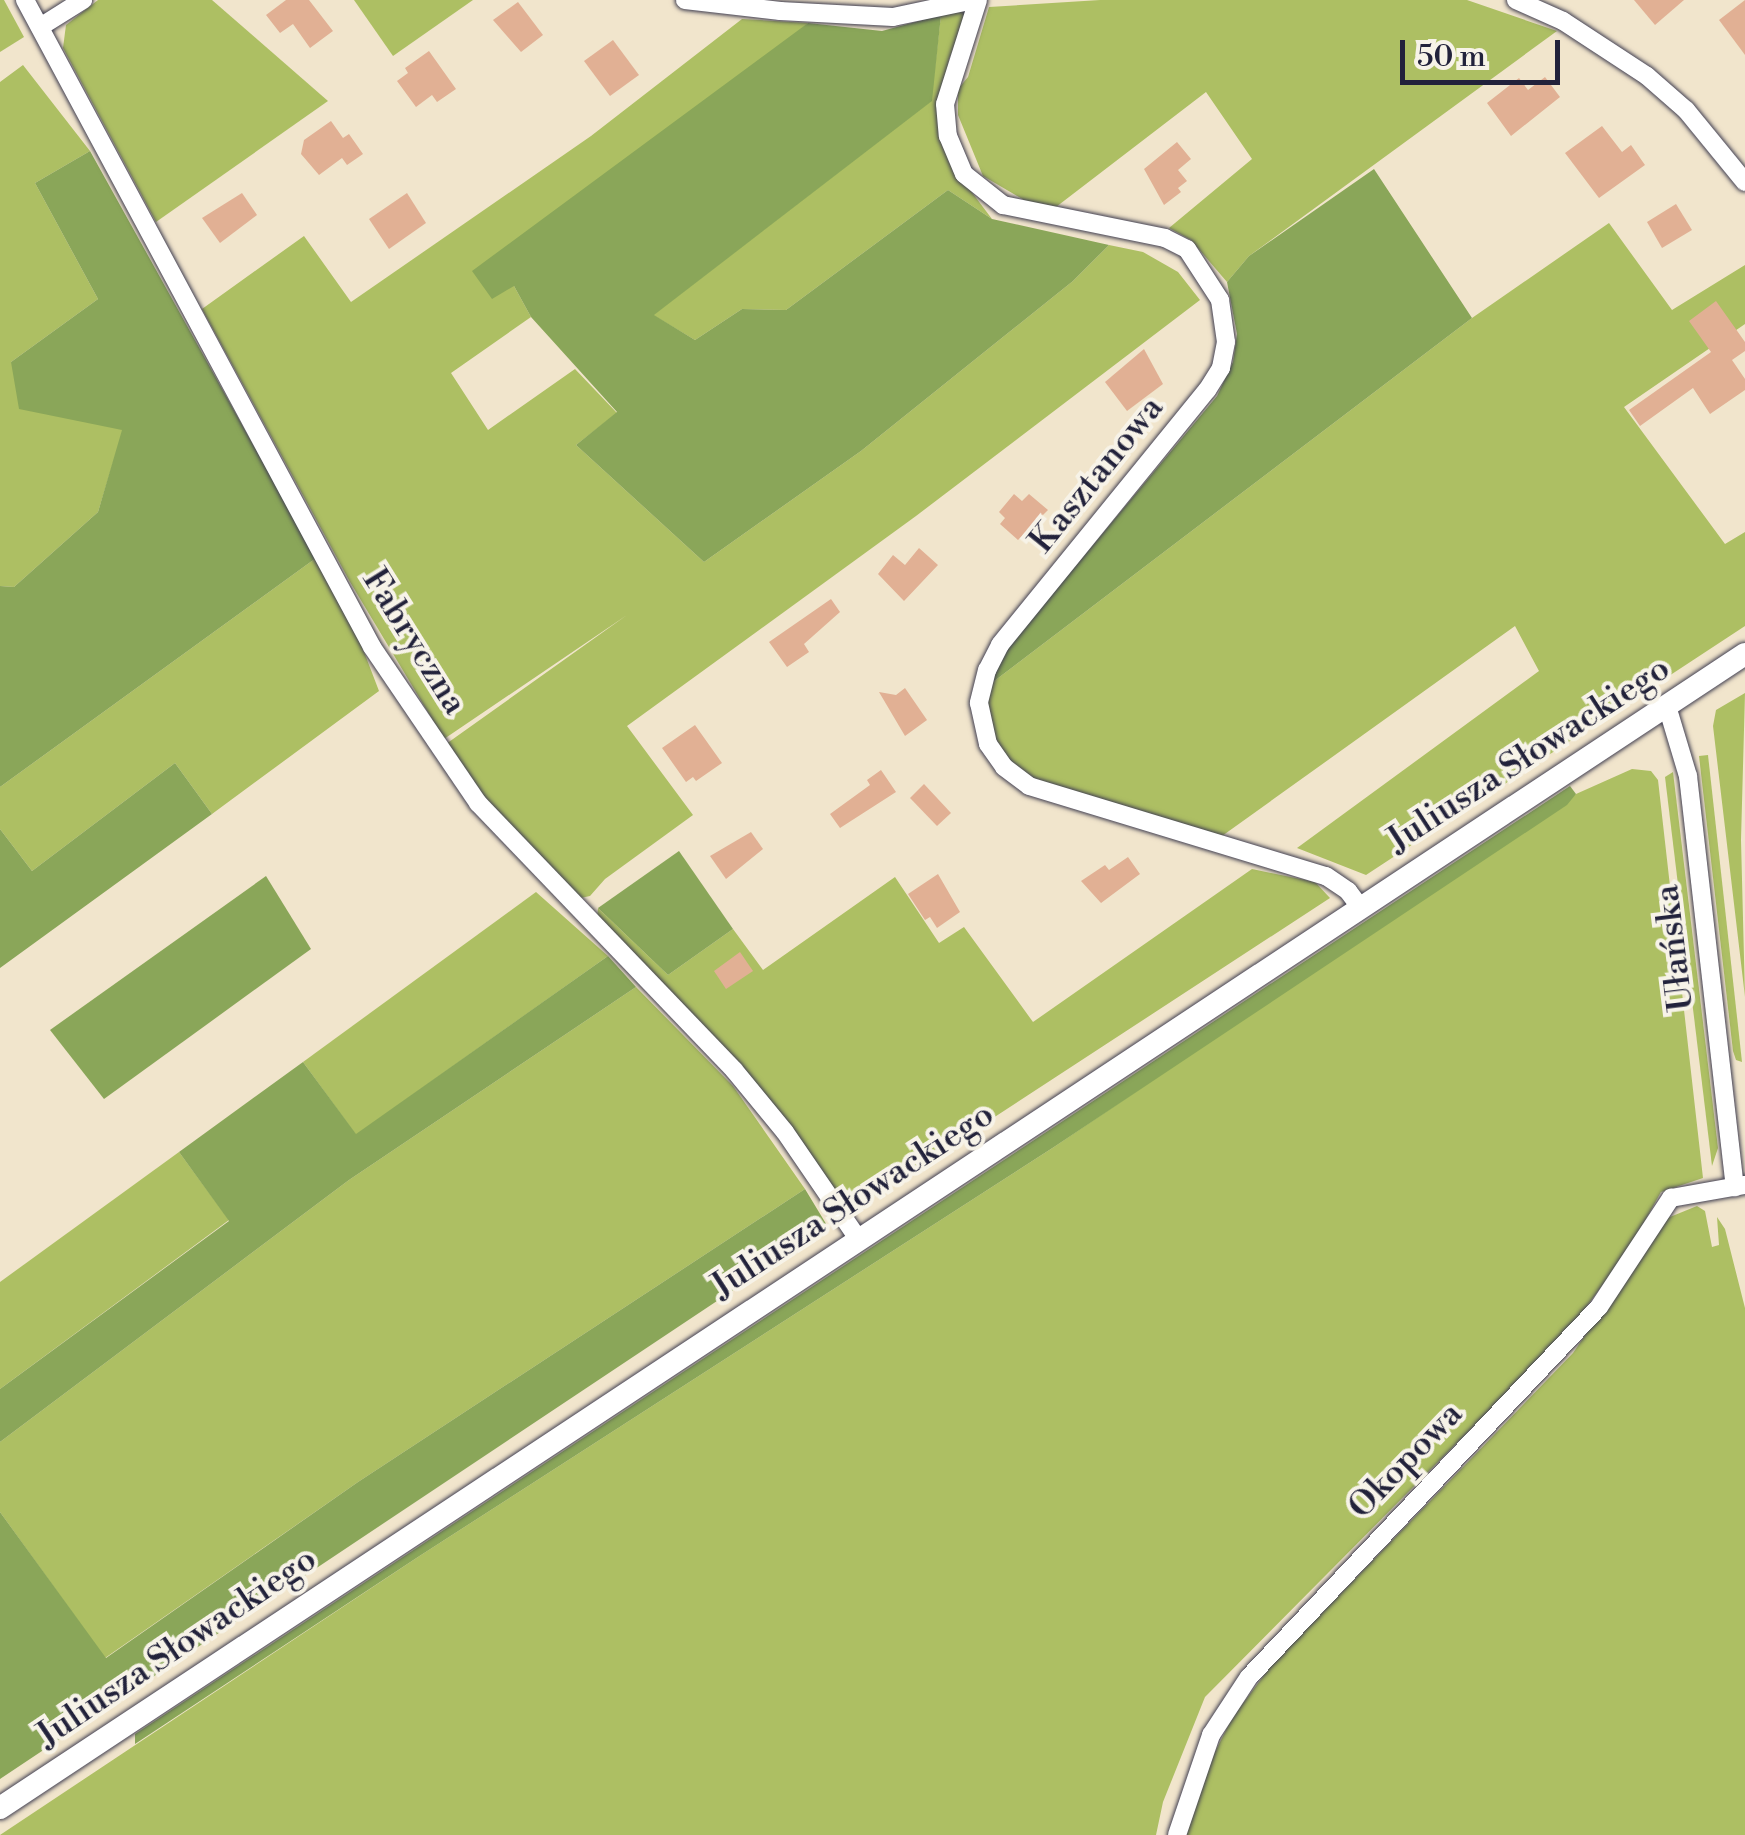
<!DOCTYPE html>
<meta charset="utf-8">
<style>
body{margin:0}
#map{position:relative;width:1745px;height:1835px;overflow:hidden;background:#f1e5cc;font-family:"Libre Bodoni",serif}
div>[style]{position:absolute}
.green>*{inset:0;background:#adbf63}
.forest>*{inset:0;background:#8aa659}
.building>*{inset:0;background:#e1b094}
.roads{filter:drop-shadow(0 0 2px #413f51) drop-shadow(0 0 2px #413f51)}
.minor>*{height:18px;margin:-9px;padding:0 9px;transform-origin:9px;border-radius:9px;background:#fff}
.tertiary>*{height:22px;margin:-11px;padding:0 11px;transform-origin:11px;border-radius:11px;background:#fff}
span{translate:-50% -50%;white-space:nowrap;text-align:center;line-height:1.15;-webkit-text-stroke:8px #f7f3e8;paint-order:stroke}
.street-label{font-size:35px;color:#22223b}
.scale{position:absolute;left:1400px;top:40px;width:160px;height:45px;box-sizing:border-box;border:5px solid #22223b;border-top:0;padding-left:12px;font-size:30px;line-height:35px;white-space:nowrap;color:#22223b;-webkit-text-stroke:8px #f7f3e8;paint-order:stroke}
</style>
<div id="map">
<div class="green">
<i style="clip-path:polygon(0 0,4px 0,24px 37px,0 52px)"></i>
<i style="clip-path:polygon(98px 0,212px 0,328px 101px,156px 222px,63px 48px,66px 25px)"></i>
<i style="clip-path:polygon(354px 0,473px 0,393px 56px)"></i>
<i style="clip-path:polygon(1100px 0,1467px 0,1557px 31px,1249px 256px,1227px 282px,1191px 240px,1169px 228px,1252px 159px,1206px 92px,1056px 207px,1029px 203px,983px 176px,958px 115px,958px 89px,968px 77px,989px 7px)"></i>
<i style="clip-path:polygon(970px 8px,949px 59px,939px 126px,949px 162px,992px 219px,948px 190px,786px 310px,742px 309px,695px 340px,653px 315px,931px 101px,941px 15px)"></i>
<i style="clip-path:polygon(742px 19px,808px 23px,514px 286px,531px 317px,451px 373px,488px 430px,575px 369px,617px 413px,576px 445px,704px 562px,861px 451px,1073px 281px,1109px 245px,1143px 252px,1178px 272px,1200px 300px,916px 516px,627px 726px,693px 815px,605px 879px,590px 896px,576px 899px,495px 814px,446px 744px,627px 615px,444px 739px,350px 582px,202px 309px,304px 236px,351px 302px,591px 136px)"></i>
<i style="clip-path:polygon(23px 65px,90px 151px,35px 183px,98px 299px,11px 362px,123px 430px,98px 512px,14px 587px,0 586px,0 82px)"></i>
<i style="clip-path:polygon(1609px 223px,1672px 310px,1745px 265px,1745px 324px,1624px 407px,1725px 544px,1745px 532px,1745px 626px,1366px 875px,1297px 848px,1539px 671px,1515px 626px,1222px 836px,1037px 780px,1006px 760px,995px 740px,987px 700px,989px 685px,1472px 318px)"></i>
<i style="clip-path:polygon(316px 558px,356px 631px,379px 691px,212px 814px,175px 763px,32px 871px,0 829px,0 787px)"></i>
<i style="clip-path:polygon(1745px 693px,1741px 840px,1745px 997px,1713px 726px,1716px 710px)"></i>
<i style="clip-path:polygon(1708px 755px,1742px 1062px,1736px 1060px,1733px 1051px,1699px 756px)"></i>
<i style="clip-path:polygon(1632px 769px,1651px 771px,1658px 780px,1703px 1178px,1661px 1192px,1628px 1251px,1569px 1330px,1205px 1697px,1163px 1802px,1156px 1835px,0 1835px,418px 1557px,1054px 1147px,1576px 794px)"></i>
<i style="clip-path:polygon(1673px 772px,1718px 1148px,1712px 1166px,1665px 777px)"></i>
<i style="clip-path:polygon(1252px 869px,1315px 882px,1330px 898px,852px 1210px,597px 919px,598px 908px,668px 975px,733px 929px,763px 970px,895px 877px,939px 943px,964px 927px,1033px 1022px)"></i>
<i style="clip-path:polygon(536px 892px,608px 956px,356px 1135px,303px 1062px)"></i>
<i style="clip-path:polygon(636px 987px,733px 1086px,805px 1189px,358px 1482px,105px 1658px,0 1512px,0 1442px,349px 1180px)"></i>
<i style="clip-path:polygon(179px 1152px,229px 1220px,0 1389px,0 1282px)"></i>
<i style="clip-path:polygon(1697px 1206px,1705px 1211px,1712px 1247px,1719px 1245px,1717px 1217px,1725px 1229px,1745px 1308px,1745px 1835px,1183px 1835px,1203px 1776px,1232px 1718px,1271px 1666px,1573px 1353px,1665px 1219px)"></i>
</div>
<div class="forest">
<i style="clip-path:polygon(941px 15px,932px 101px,654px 315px,695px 340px,742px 309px,786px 310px,948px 190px,992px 219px,1109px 245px,1073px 281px,861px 451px,704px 562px,576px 445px,617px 412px,531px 317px,514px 286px,492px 299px,472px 271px,808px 23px,882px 31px)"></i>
<i style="clip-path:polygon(90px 151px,316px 558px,0 787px,0 586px,14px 587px,98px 512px,122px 430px,19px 409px,11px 362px,98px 299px,35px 183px)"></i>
<i style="clip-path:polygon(1374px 169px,1472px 318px,989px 685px,999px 658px,1217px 396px,1233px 362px,1237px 334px,1227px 282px,1249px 256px)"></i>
<i style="clip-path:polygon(175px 763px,212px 814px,0 968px,0 829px,32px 871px)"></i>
<i style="clip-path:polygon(1570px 786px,1576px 794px,1567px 805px,1054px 1147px,418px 1557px,135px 1744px,135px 1734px)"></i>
<i style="clip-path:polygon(679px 851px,733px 929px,668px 975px,598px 908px)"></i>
<i style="clip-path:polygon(266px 876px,311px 949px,104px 1099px,50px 1030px)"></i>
<i style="clip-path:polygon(608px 956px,636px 987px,349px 1180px,0 1442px,0 1389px,229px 1221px,179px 1152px,303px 1062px,356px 1134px)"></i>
<i style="clip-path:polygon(805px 1189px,828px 1227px,0 1779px,0 1512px,106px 1658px,358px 1482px)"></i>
</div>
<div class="building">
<i style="clip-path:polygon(286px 0,309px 0,333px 31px,310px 48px,293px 24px,280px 33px,266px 15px)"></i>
<i style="clip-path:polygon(1634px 0,1684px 0,1655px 25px)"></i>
<i style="clip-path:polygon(1745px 0,1745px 55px,1719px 20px)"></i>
<i style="clip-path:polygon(518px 2px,543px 35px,521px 52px,493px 20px)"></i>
<i style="clip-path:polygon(613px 40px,639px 75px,610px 96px,584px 61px)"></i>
<i style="clip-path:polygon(429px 51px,456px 89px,437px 102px,432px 95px,416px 107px,397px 81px,408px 73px,405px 68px)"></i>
<i style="clip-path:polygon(1545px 77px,1560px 97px,1511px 136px,1487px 103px,1519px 78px,1528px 90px)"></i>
<i style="clip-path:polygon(331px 121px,343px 138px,349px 134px,363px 154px,347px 165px,342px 158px,319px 175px,301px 154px,304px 140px)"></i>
<i style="clip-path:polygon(1602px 126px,1622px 152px,1631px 145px,1645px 165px,1599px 198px,1565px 153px)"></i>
<i style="clip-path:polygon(1177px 142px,1191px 159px,1178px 170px,1187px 181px,1178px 188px,1181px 192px,1164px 205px,1144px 169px)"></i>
<i style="clip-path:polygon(242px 193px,257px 215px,220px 243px,202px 218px)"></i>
<i style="clip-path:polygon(407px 193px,426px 223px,389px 249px,369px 219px)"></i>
<i style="clip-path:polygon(1676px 204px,1692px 230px,1662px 248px,1647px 222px)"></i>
<i style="clip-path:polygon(1716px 301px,1745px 342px,1745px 351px,1732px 360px,1745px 379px,1745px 390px,1710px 414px,1693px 388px,1640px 426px,1629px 410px,1711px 352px,1689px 321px)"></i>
<i style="clip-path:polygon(1144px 349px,1163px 384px,1127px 411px,1105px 382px)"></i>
<i style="clip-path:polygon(1014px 494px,1022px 501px,1029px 494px,1048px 510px,1018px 540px,1000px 524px,1005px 518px,999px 512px)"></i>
<i style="clip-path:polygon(919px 548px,938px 565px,904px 601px,878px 574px,893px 555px,905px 565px)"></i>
<i style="clip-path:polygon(831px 599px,840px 612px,804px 644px,809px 652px,787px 667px,769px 642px)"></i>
<i style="clip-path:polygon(905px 688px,927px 720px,905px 736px,879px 692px,896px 695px)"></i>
<i style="clip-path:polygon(695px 725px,722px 763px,696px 781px,693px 777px,686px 782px,662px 748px)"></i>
<i style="clip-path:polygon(881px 770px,896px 792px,840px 828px,830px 814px,870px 785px,867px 780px)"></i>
<i style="clip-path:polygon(924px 784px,951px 813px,937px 826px,910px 798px)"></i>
<i style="clip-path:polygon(751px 832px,763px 849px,726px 879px,710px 856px)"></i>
<i style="clip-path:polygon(1128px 857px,1140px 874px,1101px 903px,1081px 881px,1105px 865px,1109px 870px)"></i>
<i style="clip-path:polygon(938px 874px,960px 912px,937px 928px,930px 917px,925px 920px,908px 894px)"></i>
<i style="clip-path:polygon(740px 952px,753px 971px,726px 989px,714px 971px)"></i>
</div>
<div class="roads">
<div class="minor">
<i style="left:25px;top:0;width:734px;rotate:61.79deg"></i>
<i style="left:372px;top:647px;width:189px;rotate:55.8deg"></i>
<i style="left:478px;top:803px;width:370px;rotate:46.2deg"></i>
<i style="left:734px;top:1070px;width:80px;rotate:50.6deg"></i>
<i style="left:785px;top:1132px;width:131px;rotate:55.6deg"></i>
<i style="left:685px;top:0;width:96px;rotate:6.6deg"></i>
<i style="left:780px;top:11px;width:113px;rotate:3deg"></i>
<i style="left:893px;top:17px;width:83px;rotate:-11.9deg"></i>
<i style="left:978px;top:0;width:109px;rotate:107.6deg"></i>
<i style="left:945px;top:104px;width:32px;rotate:85deg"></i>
<i style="left:948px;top:136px;width:41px;rotate:67.2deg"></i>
<i style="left:964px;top:174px;width:50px;rotate:38.5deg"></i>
<i style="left:1003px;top:205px;width:165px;rotate:11.5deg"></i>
<i style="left:1165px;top:238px;width:25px;rotate:27deg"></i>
<i style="left:1187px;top:249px;width:61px;rotate:57.1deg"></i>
<i style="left:1220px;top:300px;width:42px;rotate:81.9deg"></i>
<i style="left:1226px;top:342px;width:26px;rotate:101deg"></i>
<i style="left:1221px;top:368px;width:26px;rotate:122deg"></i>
<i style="left:1207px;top:390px;width:328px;rotate:129.1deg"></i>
<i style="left:1000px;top:645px;width:28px;rotate:117deg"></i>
<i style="left:987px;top:670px;width:34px;rotate:104deg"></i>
<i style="left:979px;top:703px;width:42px;rotate:77.6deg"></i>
<i style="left:988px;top:744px;width:28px;rotate:55deg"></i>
<i style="left:1004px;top:767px;width:31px;rotate:37deg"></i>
<i style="left:1029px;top:786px;width:310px;rotate:16.9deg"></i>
<i style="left:1326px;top:876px;width:27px;rotate:34deg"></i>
<i style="left:1348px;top:891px;width:21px;rotate:53deg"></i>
<i style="left:1516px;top:0;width:51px;rotate:24.1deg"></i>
<i style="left:1563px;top:21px;width:100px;rotate:33.2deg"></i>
<i style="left:1647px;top:76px;width:52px;rotate:41.1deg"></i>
<i style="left:1686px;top:110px;width:93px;rotate:50.7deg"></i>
<i style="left:40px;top:27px;width:51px;rotate:-32.1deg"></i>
<i style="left:1667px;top:706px;width:73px;rotate:73.3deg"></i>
<i style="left:1688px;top:776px;width:414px;rotate:83.5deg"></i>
<i style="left:1177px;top:1835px;width:106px;rotate:-71.2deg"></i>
<i style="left:1211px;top:1735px;width:69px;rotate:-56.8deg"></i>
<i style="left:1249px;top:1677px;width:509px;rotate:-46.59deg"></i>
<i style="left:1599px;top:1307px;width:131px;rotate:-56.6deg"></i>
<i style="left:1671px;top:1198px;width:75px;rotate:-10deg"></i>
</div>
<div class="tertiary">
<i style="left:0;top:1808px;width:2092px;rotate:-33.48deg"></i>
</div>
</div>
<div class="street-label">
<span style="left:1097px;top:475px;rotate:-51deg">Kasztanowa</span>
<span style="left:414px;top:642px;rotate:58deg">Fabryczna</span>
<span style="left:1529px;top:755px;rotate:-33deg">Juliusza Słowackiego</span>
<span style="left:1675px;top:948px;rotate:-97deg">Ułańska</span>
<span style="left:853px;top:1201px;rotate:-33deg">Juliusza Słowackiego</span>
<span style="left:1406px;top:1461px;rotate:-46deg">Okopowa</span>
<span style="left:177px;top:1648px;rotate:-34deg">Juliusza Słowackiego</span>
</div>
<div class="scale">50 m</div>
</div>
